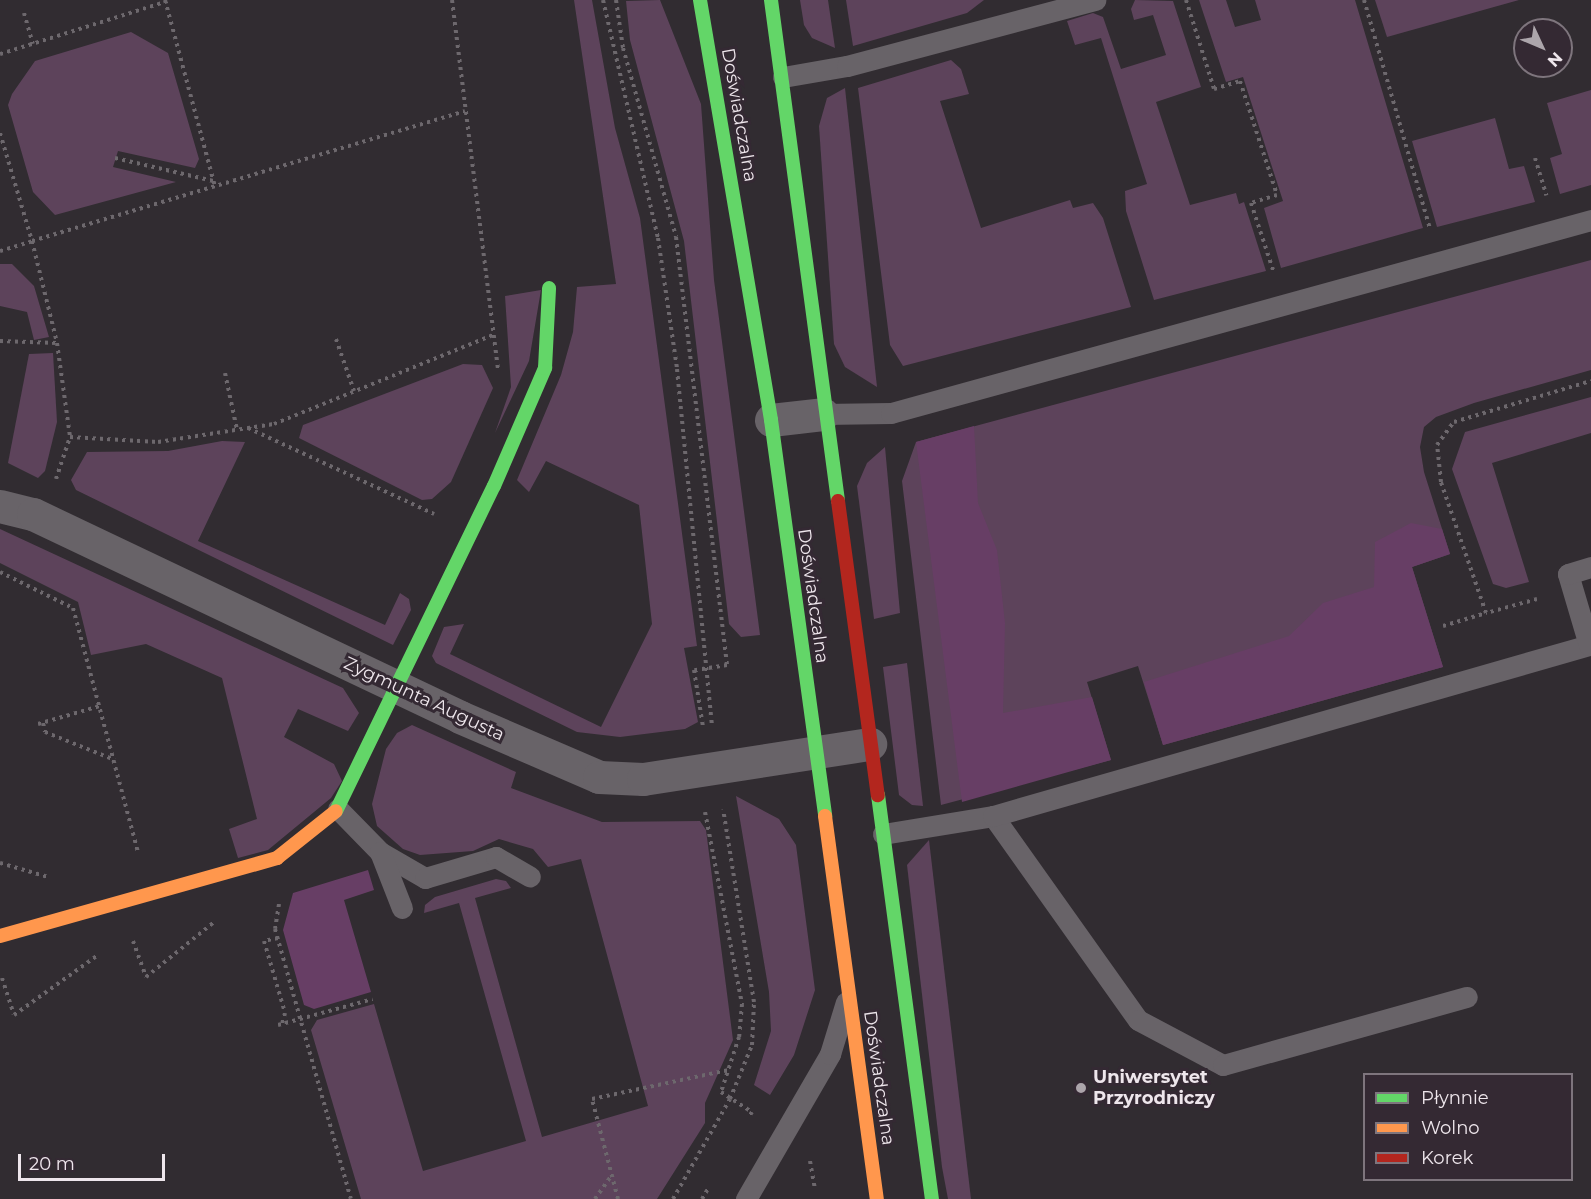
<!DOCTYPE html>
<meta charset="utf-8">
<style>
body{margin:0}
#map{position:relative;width:1591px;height:1199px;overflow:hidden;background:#312c31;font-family:Montserrat,sans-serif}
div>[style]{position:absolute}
.green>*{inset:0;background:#5d435b}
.forest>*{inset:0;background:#673e65}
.path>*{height:4px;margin-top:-2px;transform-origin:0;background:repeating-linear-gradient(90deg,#6d686d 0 3px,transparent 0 7.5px)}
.lane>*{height:21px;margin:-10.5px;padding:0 10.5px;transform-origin:10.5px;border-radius:10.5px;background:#686368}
.street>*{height:33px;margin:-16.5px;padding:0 16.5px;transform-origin:16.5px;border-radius:16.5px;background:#686368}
.fast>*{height:14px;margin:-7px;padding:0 7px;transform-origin:7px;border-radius:7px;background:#63d668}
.slow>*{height:14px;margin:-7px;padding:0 7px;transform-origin:7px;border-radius:7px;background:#ff974d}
.jam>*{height:14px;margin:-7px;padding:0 7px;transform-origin:7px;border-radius:7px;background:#b3261e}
.dots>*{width:16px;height:16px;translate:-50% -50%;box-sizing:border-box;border:3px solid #342933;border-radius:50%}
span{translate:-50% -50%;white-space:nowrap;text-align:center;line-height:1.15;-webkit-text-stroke:6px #342933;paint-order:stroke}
.street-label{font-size:18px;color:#eee6ec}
.poi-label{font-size:18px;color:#eee6ec;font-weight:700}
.left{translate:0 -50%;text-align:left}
.legend{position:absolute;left:1363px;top:1073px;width:210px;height:108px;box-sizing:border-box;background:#342933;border:2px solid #7e757d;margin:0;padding:8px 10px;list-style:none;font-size:18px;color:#eee6ec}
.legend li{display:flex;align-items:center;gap:12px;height:30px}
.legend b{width:30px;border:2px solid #7e757d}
.north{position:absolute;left:1513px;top:18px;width:60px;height:60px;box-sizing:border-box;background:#342933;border:2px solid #7e757d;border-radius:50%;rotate:134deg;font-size:16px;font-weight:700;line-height:24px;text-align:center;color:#eee6ec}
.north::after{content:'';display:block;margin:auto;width:21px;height:27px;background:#aca5ab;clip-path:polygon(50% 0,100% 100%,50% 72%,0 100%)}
.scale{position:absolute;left:18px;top:1154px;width:147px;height:27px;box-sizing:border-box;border:3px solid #eee6ec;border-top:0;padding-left:8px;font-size:18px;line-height:21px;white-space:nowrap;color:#eee6ec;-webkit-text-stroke:4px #342933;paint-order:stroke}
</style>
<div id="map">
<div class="green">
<i style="clip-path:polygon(574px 0,592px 0,615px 128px,640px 218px,697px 646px,684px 648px,698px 722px,685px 729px,620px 737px,577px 732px,436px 663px,432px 656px,444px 627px,464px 624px,450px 654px,601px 727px,652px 624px,639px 505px,546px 461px,529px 492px,517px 480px,561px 375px,573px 332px,577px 287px,616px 284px)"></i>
<i style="clip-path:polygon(660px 0,701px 104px,714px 280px,760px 635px,741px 637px,729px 624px,684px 241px,630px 40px,626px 1px)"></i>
<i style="clip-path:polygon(800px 0,828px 0,835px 48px,812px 38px,804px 25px)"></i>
<i style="clip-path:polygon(846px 0,984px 0,967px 13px,853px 46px)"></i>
<i style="clip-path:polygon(1135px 0,1173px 1px,1201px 87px,1156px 102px,1190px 205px,1236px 193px,1239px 204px,1244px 202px,1266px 271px,1154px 300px,1126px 211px,1125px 191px,1147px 184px,1101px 38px,1075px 45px,1067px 21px,1093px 13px,1103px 17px,1121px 69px,1166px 55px,1153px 15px,1134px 20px,1131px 9px)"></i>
<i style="clip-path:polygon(1199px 0,1226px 0,1235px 27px,1261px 20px,1255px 0,1355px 0,1423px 228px,1281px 268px,1264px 208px,1283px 201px,1243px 77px,1226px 82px)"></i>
<i style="clip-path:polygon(1375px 0,1519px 0,1387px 37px)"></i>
<i style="clip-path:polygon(131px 32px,168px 53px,199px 159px,195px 168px,118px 151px,113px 167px,176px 182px,55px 215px,33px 192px,8px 105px,12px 94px,35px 61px)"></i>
<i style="clip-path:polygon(951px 60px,961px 69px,969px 94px,940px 101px,981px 228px,1070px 200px,1073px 208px,1093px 203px,1103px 218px,1131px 307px,903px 366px,890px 345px,858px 88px)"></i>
<i style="clip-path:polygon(845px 88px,877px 387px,845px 367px,834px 344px,819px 126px,827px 98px)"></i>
<i style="clip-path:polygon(1591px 90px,1591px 185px,1560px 194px,1550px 158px,1562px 154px,1547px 103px)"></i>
<i style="clip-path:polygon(1495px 118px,1509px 169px,1524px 166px,1535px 202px,1437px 227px,1412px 141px)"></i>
<i style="clip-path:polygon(1591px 260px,1591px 370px,1474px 403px,1436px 417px,1424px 427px,1420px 447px,1424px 472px,1450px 554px,1412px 567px,1443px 667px,1163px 745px,1138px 666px,1087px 682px,1111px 760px,941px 805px,902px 481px,916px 442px)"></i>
<i style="clip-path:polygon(0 264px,12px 264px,34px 286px,49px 337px,34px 340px,27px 312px,0 306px)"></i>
<i style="clip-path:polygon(541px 290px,529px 361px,495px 433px,511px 387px,505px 296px)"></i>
<i style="clip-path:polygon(53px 353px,57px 422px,45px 471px,38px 478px,8px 463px,29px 354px)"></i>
<i style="clip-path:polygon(463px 364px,482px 365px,493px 388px,451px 482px,432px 499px,422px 500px,299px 438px,303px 425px)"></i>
<i style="clip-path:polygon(1591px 397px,1591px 433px,1492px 463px,1529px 582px,1506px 588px,1493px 584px,1452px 469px,1465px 432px)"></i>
<i style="clip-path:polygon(222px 441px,245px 442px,198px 541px,385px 625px,400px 593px,409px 599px,411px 610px,393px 645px,76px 490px,71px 480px,87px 452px,168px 451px)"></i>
<i style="clip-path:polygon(885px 447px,900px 613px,874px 619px,857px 486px,867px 463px)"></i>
<i style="clip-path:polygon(0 529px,343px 688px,359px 713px,348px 731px,298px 709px,284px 737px,334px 764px,342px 781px,331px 798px,268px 850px,238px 858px,229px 829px,257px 819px,222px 678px,146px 644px,91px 655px,78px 602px,0 563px)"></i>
<i style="clip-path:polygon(907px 663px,923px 806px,912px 805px,899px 795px,883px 667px)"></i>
<i style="clip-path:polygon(412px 725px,516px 772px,511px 788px,602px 822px,700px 821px,706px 830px,733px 1040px,705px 1103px,705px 1123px,657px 1199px,361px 1199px,311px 1030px,317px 1020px,374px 1004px,423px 1171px,526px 1141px,459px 903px,424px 913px,425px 905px,435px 897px,496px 879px,506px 881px,511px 888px,475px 898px,542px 1137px,648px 1106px,581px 859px,548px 867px,533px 849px,499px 839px,473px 851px,420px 855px,403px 849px,377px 826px,372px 804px,386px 749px,397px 733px)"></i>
<i style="clip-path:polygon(736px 796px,779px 819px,796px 845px,815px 990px,794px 1055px,770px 1095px,754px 1085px,771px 1031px,769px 992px)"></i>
<i style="clip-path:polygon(929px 840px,971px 1199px,948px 1199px,942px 1167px,907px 865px)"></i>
</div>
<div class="forest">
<i style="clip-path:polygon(974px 426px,978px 503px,997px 550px,1005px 623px,1003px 713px,1092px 697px,1111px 760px,962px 802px,916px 442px)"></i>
<i style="clip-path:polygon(1411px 523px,1442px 529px,1450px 554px,1412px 567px,1443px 667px,1163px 745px,1144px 682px,1289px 636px,1323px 603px,1374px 587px,1375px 542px)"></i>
<i style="clip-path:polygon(368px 870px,374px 890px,344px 900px,371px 992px,314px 1009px,304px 1005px,283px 930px,293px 893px)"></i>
</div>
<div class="path">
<i style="left:165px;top:0;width:194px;rotate:75deg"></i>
<i style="left:452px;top:0;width:371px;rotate:82.9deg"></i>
<i style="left:603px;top:0;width:244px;rotate:77deg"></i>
<i style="left:658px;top:238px;width:132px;rotate:81.7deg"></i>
<i style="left:677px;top:369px;width:358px;rotate:84.4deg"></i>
<i style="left:616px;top:0;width:49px;rotate:81.7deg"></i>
<i style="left:623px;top:48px;width:196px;rotate:74.3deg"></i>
<i style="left:676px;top:237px;width:431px;rotate:83.2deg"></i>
<i style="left:727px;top:665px;width:33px;rotate:171deg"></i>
<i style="left:694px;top:670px;width:58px;rotate:81deg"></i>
<i style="left:1186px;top:0;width:93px;rotate:72.5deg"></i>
<i style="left:1214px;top:89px;width:27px;rotate:-17deg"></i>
<i style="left:1240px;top:81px;width:120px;rotate:72deg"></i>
<i style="left:1277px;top:195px;width:27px;rotate:163deg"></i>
<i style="left:1251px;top:203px;width:71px;rotate:71.8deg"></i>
<i style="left:1364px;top:0;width:237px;rotate:73.9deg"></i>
<i style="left:24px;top:13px;width:32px;rotate:74deg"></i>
<i style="left:0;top:54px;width:179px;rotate:-17.5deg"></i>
<i style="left:0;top:133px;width:113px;rotate:73.5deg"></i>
<i style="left:32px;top:241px;width:452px;rotate:-16.7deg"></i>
<i style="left:115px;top:158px;width:101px;rotate:13.2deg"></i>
<i style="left:1535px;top:158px;width:39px;rotate:73deg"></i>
<i style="left:0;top:251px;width:34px;rotate:-17deg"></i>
<i style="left:32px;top:241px;width:105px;rotate:76.2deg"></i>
<i style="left:57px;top:343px;width:95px;rotate:82.1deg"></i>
<i style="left:70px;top:437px;width:88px;rotate:3.3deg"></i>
<i style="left:158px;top:442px;width:117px;rotate:-8.8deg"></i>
<i style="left:274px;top:424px;width:236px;rotate:-22.1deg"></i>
<i style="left:336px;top:339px;width:55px;rotate:70.9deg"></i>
<i style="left:0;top:341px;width:57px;rotate:2deg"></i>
<i style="left:225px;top:373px;width:58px;rotate:78.1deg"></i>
<i style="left:248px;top:428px;width:205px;rotate:24.8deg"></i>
<i style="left:56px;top:479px;width:44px;rotate:-71.6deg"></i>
<i style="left:0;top:572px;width:81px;rotate:26.3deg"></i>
<i style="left:73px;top:608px;width:253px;rotate:75.1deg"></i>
<i style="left:1537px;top:599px;width:53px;rotate:164.6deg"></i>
<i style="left:1486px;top:613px;width:139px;rotate:-109deg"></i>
<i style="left:1441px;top:482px;width:37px;rotate:-96deg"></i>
<i style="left:1437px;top:445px;width:29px;rotate:-54deg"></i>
<i style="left:1454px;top:422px;width:143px;rotate:-16.7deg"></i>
<i style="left:1443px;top:626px;width:45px;rotate:-16.8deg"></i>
<i style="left:43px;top:723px;width:9px;rotate:77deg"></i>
<i style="left:45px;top:732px;width:75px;rotate:21.8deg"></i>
<i style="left:38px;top:724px;width:65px;rotate:-16.2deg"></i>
<i style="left:705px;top:812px;width:196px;rotate:79.1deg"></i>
<i style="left:742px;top:1004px;width:33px;rotate:95deg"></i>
<i style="left:739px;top:1037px;width:58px;rotate:108.1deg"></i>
<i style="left:721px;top:1092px;width:37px;rotate:33deg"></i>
<i style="left:752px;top:1112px;width:4px;rotate:124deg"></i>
<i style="left:0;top:863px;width:50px;rotate:16.3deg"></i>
<i style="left:279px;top:904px;width:25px;rotate:99deg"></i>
<i style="left:275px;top:929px;width:280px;rotate:74.3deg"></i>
<i style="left:278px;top:938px;width:14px;rotate:168deg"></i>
<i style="left:264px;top:941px;width:75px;rotate:73.7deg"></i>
<i style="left:285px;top:1013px;width:11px;rotate:105deg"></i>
<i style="left:133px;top:941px;width:38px;rotate:70deg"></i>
<i style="left:146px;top:977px;width:86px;rotate:-38.9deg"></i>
<i style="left:2px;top:978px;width:38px;rotate:72deg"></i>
<i style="left:14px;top:1015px;width:103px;rotate:-35.5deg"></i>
<i style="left:278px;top:1025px;width:98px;rotate:-15.3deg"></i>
<i style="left:810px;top:1161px;width:28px;rotate:80deg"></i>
<i style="left:595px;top:1199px;width:28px;rotate:-55deg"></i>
<i style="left:618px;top:1199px;width:103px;rotate:-104.6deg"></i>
<i style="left:592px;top:1099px;width:140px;rotate:-12deg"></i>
<i style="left:673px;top:1199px;width:115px;rotate:-60.3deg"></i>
<i style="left:730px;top:1099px;width:58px;rotate:-67.8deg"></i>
<i style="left:752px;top:1045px;width:43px;rotate:-87.3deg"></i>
<i style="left:754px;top:1002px;width:195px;rotate:-99.1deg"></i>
<i style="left:702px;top:1199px;width:14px;rotate:-60deg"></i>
</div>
<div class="lane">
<i style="left:783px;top:77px;width:65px;rotate:-9.8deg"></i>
<i style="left:847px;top:66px;width:257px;rotate:-14.9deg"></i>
<i style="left:823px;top:414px;width:68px;rotate:-0.8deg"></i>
<i style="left:891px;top:413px;width:726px;rotate:-15.41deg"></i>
<i style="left:338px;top:809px;width:60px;rotate:45.7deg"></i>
<i style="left:380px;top:852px;width:52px;rotate:30deg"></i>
<i style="left:425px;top:878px;width:74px;rotate:-16.5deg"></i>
<i style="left:496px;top:857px;width:39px;rotate:30deg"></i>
<i style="left:993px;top:816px;width:250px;rotate:54.6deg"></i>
<i style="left:1138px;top:1020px;width:96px;rotate:27.9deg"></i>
<i style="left:1223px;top:1065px;width:253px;rotate:-15.6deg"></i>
<i style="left:883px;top:834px;width:111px;rotate:-9.3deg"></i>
<i style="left:993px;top:816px;width:620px;rotate:-16.01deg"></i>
<i style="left:1589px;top:645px;width:74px;rotate:-106.5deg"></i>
<i style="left:1568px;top:574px;width:24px;rotate:-17deg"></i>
<i style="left:380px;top:852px;width:60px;rotate:68.6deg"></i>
<i style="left:746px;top:1199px;width:168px;rotate:-59.9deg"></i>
<i style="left:830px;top:1054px;width:54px;rotate:-72.9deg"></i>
</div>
<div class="street">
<i style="left:771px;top:420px;width:52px;rotate:-6.6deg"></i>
<i style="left:0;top:506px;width:34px;rotate:14deg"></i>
<i style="left:33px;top:514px;width:473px;rotate:25.4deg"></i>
<i style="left:460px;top:717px;width:151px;rotate:23.3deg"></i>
<i style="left:599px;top:777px;width:44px;rotate:2.6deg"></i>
<i style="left:643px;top:779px;width:230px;rotate:-8.8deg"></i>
</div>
<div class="fast">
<i style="left:700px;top:0;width:426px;rotate:80.4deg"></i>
<i style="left:771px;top:420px;width:400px;rotate:82.2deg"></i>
<i style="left:771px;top:0;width:505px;rotate:82.38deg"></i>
<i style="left:878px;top:795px;width:408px;rotate:82.4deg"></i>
<i style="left:336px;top:811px;width:361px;rotate:-64.1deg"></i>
<i style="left:494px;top:486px;width:129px;rotate:-66.6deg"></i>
<i style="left:545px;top:368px;width:80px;rotate:-87.1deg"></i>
</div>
<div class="slow">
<i style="left:825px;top:816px;width:387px;rotate:82.3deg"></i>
<i style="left:0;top:936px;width:288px;rotate:-15.7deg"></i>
<i style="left:277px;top:858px;width:75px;rotate:-38.5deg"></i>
</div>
<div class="jam">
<i style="left:838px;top:501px;width:297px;rotate:82.3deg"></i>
</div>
<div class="dots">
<i style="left:1081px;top:1088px;background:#aca5ab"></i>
</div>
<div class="street-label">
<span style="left:739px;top:115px;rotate:80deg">Doświadczalna</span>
<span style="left:813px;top:596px;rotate:82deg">Doświadczalna</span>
<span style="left:424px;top:699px;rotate:25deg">Zygmunta Augusta</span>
<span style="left:879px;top:1078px;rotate:82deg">Doświadczalna</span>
</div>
<div class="poi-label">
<span class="left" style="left:1093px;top:1088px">Uniwersytet<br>Przyrodniczy</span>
</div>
<ul class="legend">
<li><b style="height:8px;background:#63d668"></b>Płynnie</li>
<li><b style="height:8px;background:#ff974d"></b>Wolno</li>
<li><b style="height:8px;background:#b3261e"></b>Korek</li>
</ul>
<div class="north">N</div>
<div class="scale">20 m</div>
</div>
